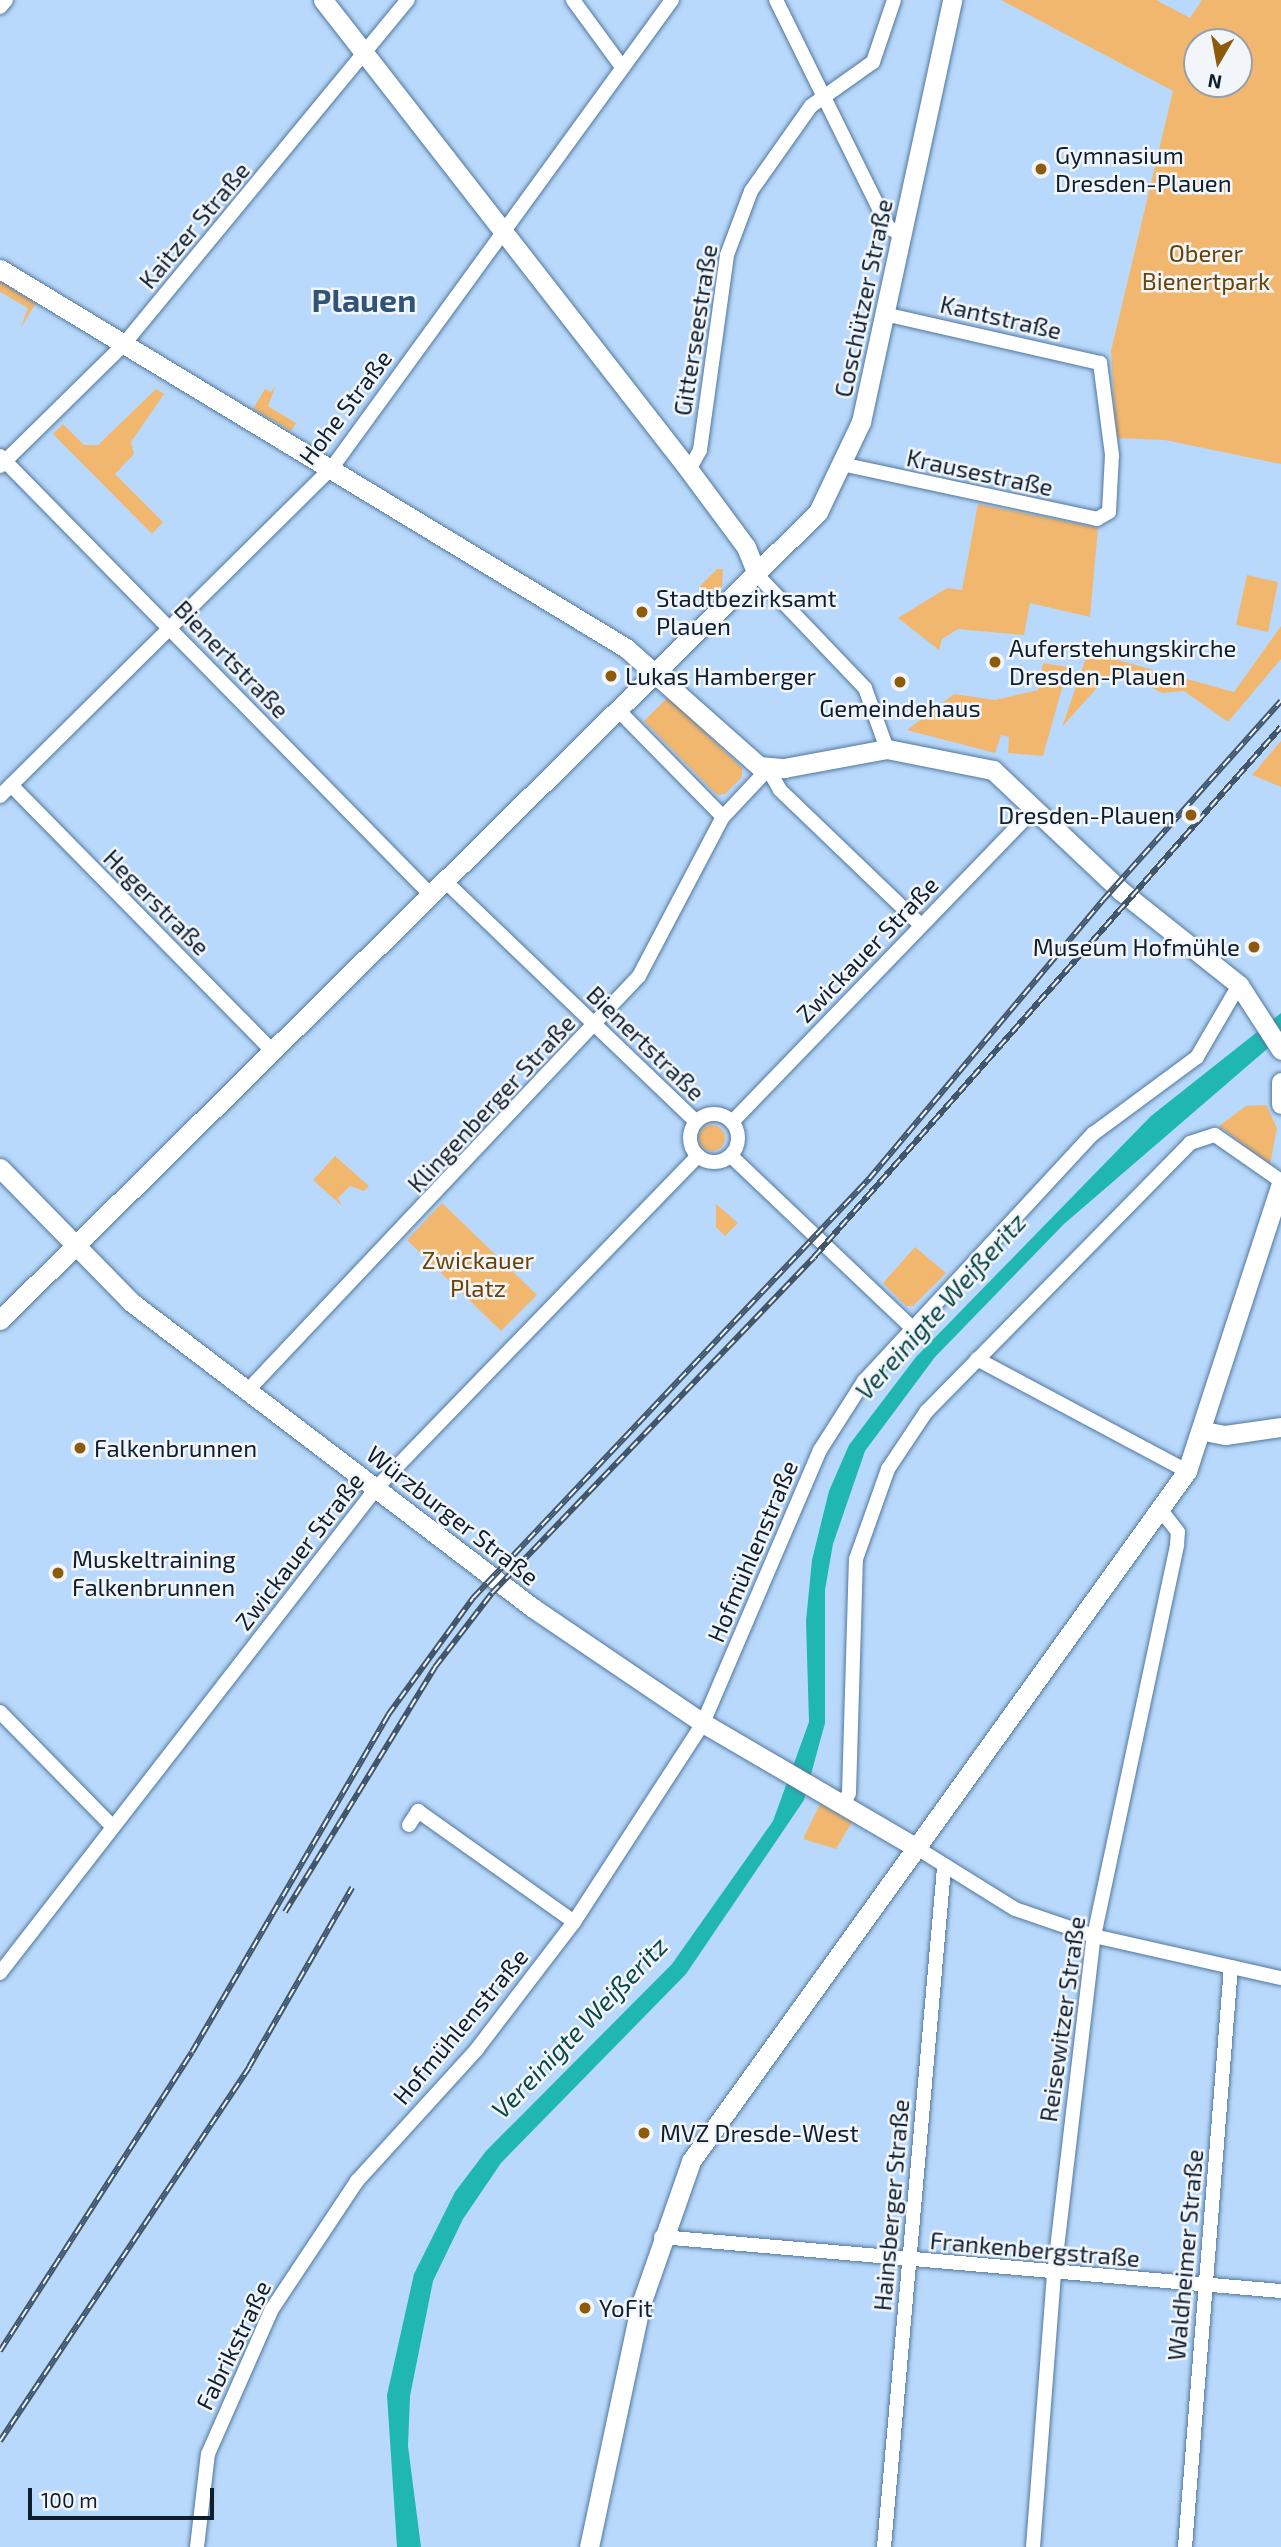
<!DOCTYPE html>
<meta charset="utf-8">
<style>
body{margin:0}
#map{position:relative;width:1281px;height:2547px;overflow:hidden;background:#b8d9fb;font-family:"Exo 2",sans-serif}
div>[style]{position:absolute}
.green>*{inset:0;background:#f2b76f}
.round{border-radius:50%}
.water>*{inset:0;background:#21b7b1}
.roads{filter:drop-shadow(0 0 2px #52779e) drop-shadow(0 0 2px #52779e)}
.street>*{height:14px;margin:-7px;padding:0 7px;transform-origin:7px;border-radius:7px;background:#fff}
.street>.ring{margin:-7px;padding:0;box-sizing:content-box;background:none;border:14px solid #fff;border-radius:50%}
.secondary>*{height:19px;margin:-9.5px;padding:0 9.5px;transform-origin:9.5px;border-radius:9.5px;background:#fff}
.rail>*{height:6px;margin-top:-3px;transform-origin:0;background:repeating-linear-gradient(90deg,#f2f6fb 0 10px,#42566b 0 20px);box-sizing:border-box;border-block:2px solid #42566b}
.dots>*{width:19px;height:19px;translate:-50% -50%;box-sizing:border-box;border:4px solid #f2f6fb;border-radius:50%}
span{translate:-50% -50%;white-space:nowrap;text-align:center;line-height:1.15;-webkit-text-stroke:5px #f2f6fb;paint-order:stroke}
.poi-label{font-size:24px;color:#0f1e2d}
.left{translate:0 -50%;text-align:left}
.right{translate:-100% -50%;text-align:right}
.street-label{font-size:24px;color:#0f1e2d}
.park-label{font-size:24px;color:#694204}
.water-label{font-size:26px;color:#094744;font-style:italic}
.district-label{font-size:32px;color:#305378;font-weight:700}
.north{position:absolute;left:1183px;top:28px;width:70px;height:70px;box-sizing:border-box;background:#f2f6fb;border:2px solid #97a0a9;border-radius:50%;rotate:190deg;font-size:19px;font-weight:700;line-height:28px;text-align:center;color:#0f1e2d}
.north::after{content:'';display:block;margin:auto;width:24px;height:32px;background:#8e5b0a;clip-path:polygon(50% 0,100% 100%,50% 72%,0 100%)}
.scale{position:absolute;left:28px;top:2488px;width:186px;height:32px;box-sizing:border-box;border:4px solid #0f1e2d;border-top:0;padding-left:9px;font-size:21px;line-height:24px;white-space:nowrap;color:#0f1e2d;-webkit-text-stroke:5px #f2f6fb;paint-order:stroke}
</style>
<div id="map">
<div class="green">
<i style="clip-path:polygon(evenodd,1001px 0,1156px 0,1190px 18px,1202px 0,1281px 0,1281px 464px,1165px 440px,1116px 438px,1111px 351px,1173px 91px,1001px 0,1197px 42px,1239px 42px,1239px 84px,1197px 84px,1197px 42px)"></i>
<i style="clip-path:polygon(0 281px,36px 303px,20px 329px,28px 308px,0 292px)"></i>
<i style="clip-path:polygon(276px 385px,268px 406px,296px 423px,291px 431px,253px 409px,265px 389px,271px 392px)"></i>
<i style="clip-path:polygon(156px 389px,164px 394px,131px 442px,134px 454px,115px 474px,163px 522px,152px 534px,53px 434px,63px 424px,84px 445px,98px 445px)"></i>
<i style="clip-path:polygon(978px 504px,1098px 528px,1090px 617px,1030px 603px,1024px 635px,958px 629px,942px 639px,939px 650px,898px 618px,947px 588px,962px 590px)"></i>
<i style="clip-path:polygon(717px 569px,723px 569px,722px 587px,707px 602px,700px 586px)"></i>
<i style="clip-path:polygon(1247px 575px,1278px 582px,1268px 632px,1236px 625px)"></i>
<i style="clip-path:polygon(1281px 626px,1281px 659px,1228px 722px,1184px 691px,1162px 693px,1127px 675px,1103px 681px,1062px 727px,1088px 652px,1234px 692px)"></i>
<i style="clip-path:polygon(1043px 663px,1068px 667px,1043px 756px,1008px 753px,1009px 737px,1001px 735px,995px 753px,907px 730px,954px 694px,995px 700px,1038px 690px)"></i>
<i style="clip-path:polygon(668px 697px,742px 768px,742px 777px,725px 794px,717px 795px,644px 721px)"></i>
<i style="clip-path:polygon(1281px 741px,1281px 787px,1252px 775px)"></i>
<i style="clip-path:polygon(1266px 1105px,1277px 1128px,1270px 1164px,1219px 1126px,1246px 1106px)"></i>
<i class="round" style="left:699px;top:1125px;width:26px;height:26px"></i>
<i style="clip-path:polygon(335px 1156px,369px 1186px,364px 1191px,350px 1186px,338px 1198px,342px 1206px,313px 1180px)"></i>
<i style="clip-path:polygon(442px 1203px,537px 1295px,501px 1331px,407px 1240px)"></i>
<i style="clip-path:polygon(716px 1204px,738px 1223px,725px 1236px,716px 1227px)"></i>
<i style="clip-path:polygon(915px 1247px,946px 1273px,913px 1306px,906px 1306px,883px 1283px)"></i>
<i style="clip-path:polygon(820px 1804px,852px 1822px,836px 1849px,803px 1839px)"></i>
</div>
<div class="water">
<i style="clip-path:polygon(1281px 1013px,1281px 1037px,1064px 1224px,935px 1357px,865px 1451px,833px 1544px,825px 1590px,825px 1723px,804px 1800px,686px 1974px,501px 2163px,463px 2219px,433px 2281px,410px 2396px,408px 2446px,421px 2547px,397px 2547px,387px 2395px,414px 2274px,455px 2192px,486px 2151px,672px 1964px,773px 1821px,809px 1722px,806px 1621px,812px 1560px,829px 1491px,849px 1445px,916px 1357px,1151px 1116px)"></i>
</div>
<div class="roads">
<div class="street">
<i style="left:573px;top:0;width:83px;rotate:53.8deg"></i>
<i style="left:776px;top:0;width:253px;rotate:63.7deg"></i>
<i style="left:888px;top:227px;width:16px;rotate:30deg"></i>
<i style="left:0;top:7px;width:9px;rotate:-49deg"></i>
<i style="left:0;top:456px;width:615px;rotate:45.53deg"></i>
<i style="left:846px;top:465px;width:257px;rotate:12.1deg"></i>
<i style="left:1097px;top:519px;width:14px;rotate:-30deg"></i>
<i style="left:1109px;top:512px;width:57px;rotate:-87deg"></i>
<i style="left:1112px;top:455px;width:93px;rotate:-97.4deg"></i>
<i style="left:1100px;top:363px;width:221px;rotate:-167.2deg"></i>
<i style="left:0;top:466px;width:174px;rotate:-44.5deg"></i>
<i style="left:124px;top:344px;width:446px;rotate:-50.5deg"></i>
<i style="left:689px;top:470px;width:23px;rotate:-61deg"></i>
<i style="left:700px;top:450px;width:197px;rotate:-82.1deg"></i>
<i style="left:727px;top:255px;width:68px;rotate:-69.4deg"></i>
<i style="left:751px;top:191px;width:104px;rotate:-54.8deg"></i>
<i style="left:811px;top:106px;width:76px;rotate:-35.4deg"></i>
<i style="left:873px;top:62px;width:65px;rotate:-71.3deg"></i>
<i style="left:758px;top:576px;width:155px;rotate:46.3deg"></i>
<i style="left:865px;top:688px;width:65px;rotate:70.2deg"></i>
<i style="left:619px;top:711px;width:148px;rotate:45.5deg"></i>
<i style="left:11px;top:785px;width:373px;rotate:45.5deg"></i>
<i style="left:0;top:796px;width:465px;rotate:-44.7deg"></i>
<i style="left:331px;top:469px;width:580px;rotate:-53.98deg"></i>
<i style="left:445px;top:881px;width:347px;rotate:43.8deg"></i>
<i class="ring" style="left:690px;top:1114px;width:34px;height:34px"></i>
<i style="left:732px;top:1122px;width:436px;rotate:-46deg"></i>
<i style="left:731px;top:1156px;width:247px;rotate:43.5deg"></i>
<i style="left:977px;top:1359px;width:238px;rotate:28.1deg"></i>
<i style="left:250px;top:1388px;width:567px;rotate:-46.64deg"></i>
<i style="left:639px;top:976px;width:180px;rotate:-62.2deg"></i>
<i style="left:723px;top:817px;width:66px;rotate:-46.8deg"></i>
<i style="left:768px;top:769px;width:24px;rotate:60deg"></i>
<i style="left:780px;top:790px;width:195px;rotate:43.8deg"></i>
<i style="left:0;top:1712px;width:161px;rotate:45.5deg"></i>
<i style="left:844px;top:1804px;width:12px;rotate:-66deg"></i>
<i style="left:849px;top:1793px;width:234px;rotate:-88.3deg"></i>
<i style="left:856px;top:1559px;width:96px;rotate:-70.4deg"></i>
<i style="left:888px;top:1469px;width:69px;rotate:-56.3deg"></i>
<i style="left:926px;top:1412px;width:377px;rotate:-45.5deg"></i>
<i style="left:1190px;top:1143px;width:26px;rotate:-18deg"></i>
<i style="left:1215px;top:1135px;width:80px;rotate:34.9deg"></i>
<i style="left:409px;top:1825px;width:17px;rotate:-57deg"></i>
<i style="left:418px;top:1811px;width:191px;rotate:35.4deg"></i>
<i style="left:917px;top:1848px;width:115px;rotate:31.9deg"></i>
<i style="left:1015px;top:1909px;width:83px;rotate:18.9deg"></i>
<i style="left:1094px;top:1936px;width:192px;rotate:12.7deg"></i>
<i style="left:0;top:1973px;width:616px;rotate:-52.18deg"></i>
<i style="left:378px;top:1486px;width:460px;rotate:-45.9deg"></i>
<i style="left:661px;top:2237px;width:622px;rotate:4.98deg"></i>
<i style="left:197px;top:2547px;width:94px;rotate:-83.3deg"></i>
<i style="left:208px;top:2454px;width:158px;rotate:-66.2deg"></i>
<i style="left:272px;top:2309px;width:154px;rotate:-56.4deg"></i>
<i style="left:357px;top:2181px;width:178px;rotate:-47.7deg"></i>
<i style="left:477px;top:2049px;width:160px;rotate:-52.6deg"></i>
<i style="left:574px;top:1922px;width:237px;rotate:-57deg"></i>
<i style="left:703px;top:1723px;width:297px;rotate:-66.8deg"></i>
<i style="left:820px;top:1450px;width:82px;rotate:-57.5deg"></i>
<i style="left:864px;top:1381px;width:337px;rotate:-47.2deg"></i>
<i style="left:1093px;top:1134px;width:129px;rotate:-36.5deg"></i>
<i style="left:1197px;top:1057px;width:83px;rotate:-59.7deg"></i>
<i style="left:884px;top:2547px;width:682px;rotate:-84.95deg"></i>
<i style="left:1033px;top:2547px;width:274px;rotate:-85.6deg"></i>
<i style="left:1054px;top:2274px;width:340px;rotate:-83.3deg"></i>
<i style="left:1094px;top:1936px;width:400px;rotate:-78deg"></i>
<i style="left:1177px;top:1545px;width:13px;rotate:-86deg"></i>
<i style="left:1178px;top:1532px;width:29px;rotate:-128deg"></i>
<i style="left:1185px;top:2547px;width:582px;rotate:-85.47deg"></i>
</div>
<div class="secondary">
<i style="left:323px;top:0;width:596px;rotate:52.09deg"></i>
<i style="left:689px;top:470px;width:96px;rotate:53.5deg"></i>
<i style="left:746px;top:547px;width:31px;rotate:68deg"></i>
<i style="left:0;top:269px;width:732px;rotate:31.19deg"></i>
<i style="left:626px;top:648px;width:178px;rotate:41.6deg"></i>
<i style="left:759px;top:766px;width:25px;rotate:5deg"></i>
<i style="left:784px;top:768px;width:105px;rotate:-10.5deg"></i>
<i style="left:887px;top:749px;width:108px;rotate:11.2deg"></i>
<i style="left:993px;top:770px;width:176px;rotate:43.4deg"></i>
<i style="left:1121px;top:891px;width:151px;rotate:38.5deg"></i>
<i style="left:1239px;top:985px;width:77px;rotate:57.1deg"></i>
<i style="left:1281px;top:1082px;width:22px;rotate:90deg"></i>
<i style="left:0;top:1168px;width:187px;rotate:45.6deg"></i>
<i style="left:131px;top:1302px;width:505px;rotate:37.28deg"></i>
<i style="left:533px;top:1608px;width:205px;rotate:34.1deg"></i>
<i style="left:703px;top:1723px;width:248px;rotate:30.3deg"></i>
<i style="left:0;top:1320px;width:1150px;rotate:-44.65deg"></i>
<i style="left:818px;top:512px;width:100px;rotate:-64.5deg"></i>
<i style="left:861px;top:422px;width:432px;rotate:-77.8deg"></i>
<i style="left:1204px;top:1431px;width:21px;rotate:11deg"></i>
<i style="left:1225px;top:1435px;width:57px;rotate:-8.1deg"></i>
<i style="left:589px;top:2547px;width:245px;rotate:-78deg"></i>
<i style="left:640px;top:2307px;width:155px;rotate:-70.7deg"></i>
<i style="left:691px;top:2161px;width:850px;rotate:-54.29deg"></i>
<i style="left:1187px;top:1471px;width:302px;rotate:-71.9deg"></i>
</div>
</div>
<div class="rail">
<i style="left:285px;top:1912px;width:287px;rotate:-58.5deg"></i>
<i style="left:435px;top:1667px;width:93px;rotate:-52.4deg"></i>
<i style="left:492px;top:1593px;width:465px;rotate:-46.2deg"></i>
<i style="left:814px;top:1257px;width:706px;rotate:-48.62deg"></i>
<i style="left:0;top:2351px;width:355px;rotate:-57.3deg"></i>
<i style="left:192px;top:2052px;width:390px;rotate:-59.8deg"></i>
<i style="left:388px;top:1715px;width:145px;rotate:-54deg"></i>
<i style="left:473px;top:1598px;width:577px;rotate:-46.62deg"></i>
<i style="left:869px;top:1179px;width:364px;rotate:-50deg"></i>
<i style="left:1103px;top:900px;width:267px;rotate:-48.2deg"></i>
<i style="left:0;top:2441px;width:449px;rotate:-56.3deg"></i>
<i style="left:249px;top:2067px;width:207px;rotate:-60.1deg"></i>
</div>
<div class="dots">
<i style="left:1041px;top:169px;background:#8e5b0a"></i>
<i style="left:642px;top:612px;background:#8e5b0a"></i>
<i style="left:995px;top:662px;background:#8e5b0a"></i>
<i style="left:611px;top:676px;background:#8e5b0a"></i>
<i style="left:900px;top:682px;background:#8e5b0a"></i>
<i style="left:1191px;top:815px;background:#8e5b0a"></i>
<i style="left:1254px;top:947px;background:#8e5b0a"></i>
<i style="left:80px;top:1448px;background:#8e5b0a"></i>
<i style="left:58px;top:1573px;background:#8e5b0a"></i>
<i style="left:644px;top:2133px;background:#8e5b0a"></i>
<i style="left:585px;top:2308px;background:#8e5b0a"></i>
</div>
<div class="poi-label">
<span class="left" style="left:1055px;top:169px">Gymnasium<br>Dresden-Plauen</span>
<span class="left" style="left:656px;top:612px">Stadtbezirksamt<br>Plauen</span>
<span class="left" style="left:1009px;top:662px">Auferstehungskirche<br>Dresden-Plauen</span>
<span class="left" style="left:625px;top:676px">Lukas Hamberger</span>
<span style="left:900px;top:708px">Gemeindehaus</span>
<span class="right" style="left:1175px;top:815px">Dresden-Plauen</span>
<span class="right" style="left:1240px;top:947px">Museum Hofmühle</span>
<span class="left" style="left:94px;top:1448px">Falkenbrunnen</span>
<span class="left" style="left:72px;top:1573px">Muskeltraining<br>Falkenbrunnen</span>
<span class="left" style="left:660px;top:2133px">MVZ Dresde-West</span>
<span class="left" style="left:599px;top:2308px">YoFit</span>
</div>
<div class="street-label">
<span style="left:194px;top:225px;rotate:-50deg">Kaitzer Straße</span>
<span style="left:863px;top:298px;rotate:-78deg">Coschützer Straße</span>
<span style="left:1001px;top:317px;rotate:13deg">Kantstraße</span>
<span style="left:695px;top:330px;rotate:-81deg">Gitterseestraße</span>
<span style="left:345px;top:407px;rotate:-53deg">Hohe Straße</span>
<span style="left:980px;top:472px;rotate:12deg">Krausestraße</span>
<span style="left:232px;top:659px;rotate:46deg">Bienertstraße</span>
<span style="left:157px;top:902px;rotate:45deg">Hegerstraße</span>
<span style="left:867px;top:949px;rotate:-46deg">Zwickauer Straße</span>
<span style="left:646px;top:1043px;rotate:44deg">Bienertstraße</span>
<span style="left:491px;top:1103px;rotate:-47deg">Klingenberger Straße</span>
<span style="left:453px;top:1515px;rotate:38deg">Würzburger Straße</span>
<span style="left:299px;top:1551px;rotate:-52deg">Zwickauer Straße</span>
<span style="left:752px;top:1551px;rotate:-67deg">Hofmühlenstraße</span>
<span style="left:1062px;top:2019px;rotate:-82deg">Reisewitzer Straße</span>
<span style="left:460px;top:2026px;rotate:-50deg">Hofmühlenstraße</span>
<span style="left:891px;top:2205px;rotate:-85deg">Hainsberger Straße</span>
<span style="left:1035px;top:2249px;rotate:5deg">Frankenbergstraße</span>
<span style="left:1185px;top:2255px;rotate:-85deg">Waldheimer Straße</span>
<span style="left:233px;top:2345px;rotate:-64deg">Fabrikstraße</span>
</div>
<div class="park-label">
<span style="left:1206px;top:267px">Oberer<br>Bienertpark</span>
<span style="left:478px;top:1274px">Zwickauer<br>Platz</span>
</div>
<div class="water-label">
<span style="left:940px;top:1306px;rotate:-48deg">Vereinigte Weißeritz</span>
<span style="left:579px;top:2027px;rotate:-46deg">Vereinigte Weißeritz</span>
</div>
<div class="district-label">
<span style="left:364px;top:299px">Plauen</span>
</div>
<div class="north">N</div>
<div class="scale">100 m</div>
</div>
